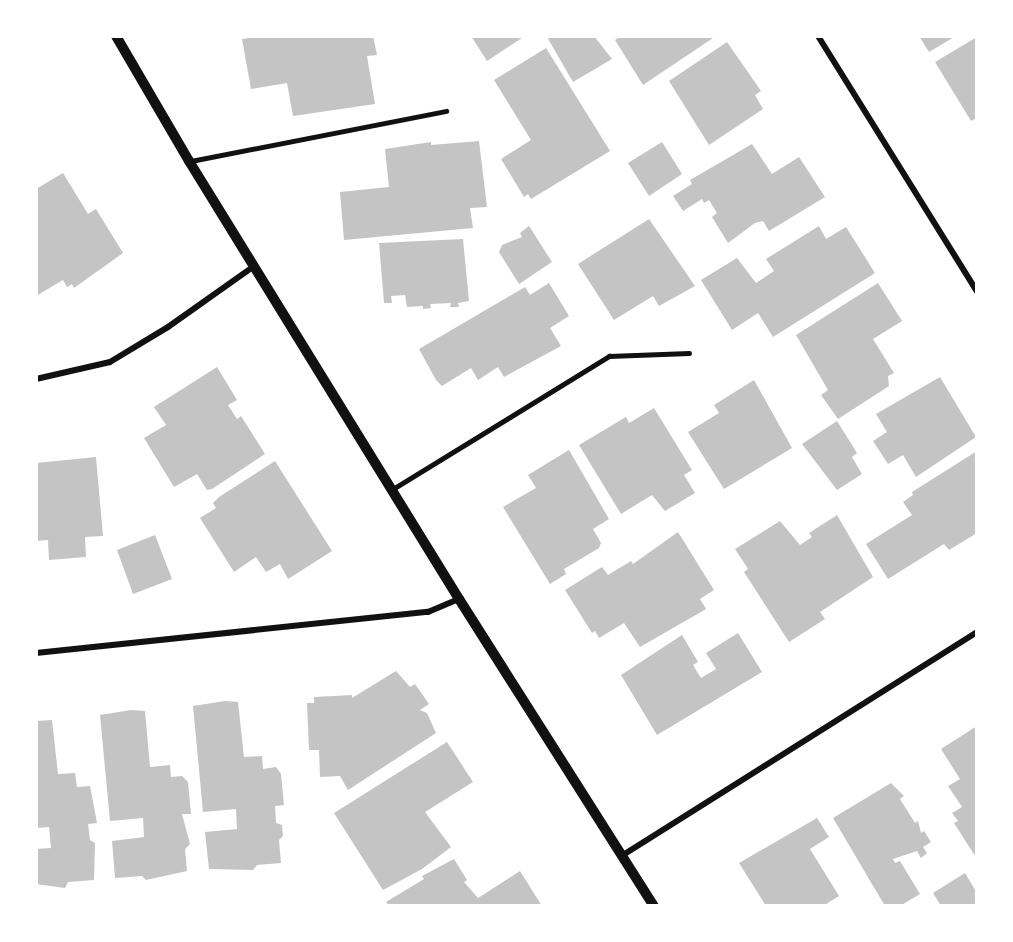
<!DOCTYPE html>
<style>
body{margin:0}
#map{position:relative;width:1013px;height:942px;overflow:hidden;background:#fff;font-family:Rubik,sans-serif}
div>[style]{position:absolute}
.building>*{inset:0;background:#c4c4c4}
.service>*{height:4.5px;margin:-2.25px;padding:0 2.25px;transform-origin:2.25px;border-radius:2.25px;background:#111}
.minor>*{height:6px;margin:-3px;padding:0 3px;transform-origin:3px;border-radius:3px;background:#111}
.tertiary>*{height:10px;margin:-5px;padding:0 5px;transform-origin:5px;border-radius:5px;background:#111}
span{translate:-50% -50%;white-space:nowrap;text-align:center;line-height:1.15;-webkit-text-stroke:5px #fff;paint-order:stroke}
.frame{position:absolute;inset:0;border:38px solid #fff;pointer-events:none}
</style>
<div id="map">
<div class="building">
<i style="clip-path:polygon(262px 36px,373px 36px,377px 55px,367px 56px,375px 104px,293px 116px,287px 83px,251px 89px,242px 39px)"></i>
<i style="clip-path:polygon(471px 36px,525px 36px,487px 61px)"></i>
<i style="clip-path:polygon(594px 36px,612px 59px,573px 82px,547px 37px)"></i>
<i style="clip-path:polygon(621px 36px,716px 36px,643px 85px,615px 40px)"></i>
<i style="clip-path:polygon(919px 36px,956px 36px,929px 52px)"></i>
<i style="clip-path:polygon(977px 37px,977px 118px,971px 121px,935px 62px)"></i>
<i style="clip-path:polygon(727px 42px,761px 91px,755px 95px,763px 109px,709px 145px,669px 81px)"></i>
<i style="clip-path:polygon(546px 48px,610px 151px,531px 199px,528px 194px,524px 197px,501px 159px,531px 140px,494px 80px)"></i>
<i style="clip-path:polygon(479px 141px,487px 207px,470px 208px,473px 228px,344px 240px,340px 192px,389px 187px,385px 149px,431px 142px,431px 145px)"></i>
<i style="clip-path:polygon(662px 142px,682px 174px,649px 196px,628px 163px)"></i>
<i style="clip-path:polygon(752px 144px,772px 174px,799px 157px,825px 197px,769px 231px,763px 221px,755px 223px,728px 243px,712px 217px,717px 213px,709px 200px,704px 203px,702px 199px,683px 211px,673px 196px,692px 184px,690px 180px)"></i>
<i style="clip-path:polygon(63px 173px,88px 214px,96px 209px,123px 253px,74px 288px,72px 284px,67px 287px,63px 280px,36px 296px,36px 189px)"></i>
<i style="clip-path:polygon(649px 219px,695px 286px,659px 306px,653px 296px,614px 320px,578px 264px)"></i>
<i style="clip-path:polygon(529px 226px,552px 262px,519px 284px,499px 252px,502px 245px,522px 237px,520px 233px)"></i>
<i style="clip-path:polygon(819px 226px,826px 239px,846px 227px,875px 273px,773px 337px,758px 313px,732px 330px,701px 280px,737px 258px,756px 283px,774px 271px,766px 259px)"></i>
<i style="clip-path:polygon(463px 239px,469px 301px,458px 303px,459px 307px,450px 307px,451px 303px,430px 304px,431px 308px,423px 309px,423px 306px,407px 307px,405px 295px,391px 296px,392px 303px,384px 303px,379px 243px)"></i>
<i style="clip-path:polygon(549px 283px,569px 316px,550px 328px,561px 346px,504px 377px,498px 367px,478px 380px,471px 368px,442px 386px,436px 380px,419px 349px,525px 287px,530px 295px)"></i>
<i style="clip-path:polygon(878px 283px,902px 321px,873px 339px,894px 373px,888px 376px,889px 386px,838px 419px,821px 395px,828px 390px,796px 335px)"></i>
<i style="clip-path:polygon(217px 367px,237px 400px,228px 405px,237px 419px,241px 416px,265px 454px,212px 489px,207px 490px,197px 474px,174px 487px,144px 438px,166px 425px,154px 407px)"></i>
<i style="clip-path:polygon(940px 377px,976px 437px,916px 477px,903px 455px,888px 464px,873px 441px,887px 432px,876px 414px)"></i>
<i style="clip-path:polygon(754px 380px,792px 448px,724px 489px,688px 432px,719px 413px,714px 405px)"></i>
<i style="clip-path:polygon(654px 408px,692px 470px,684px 475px,695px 493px,665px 511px,652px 495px,621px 514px,579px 445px,626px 417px,629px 423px)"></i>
<i style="clip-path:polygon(837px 421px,857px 453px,852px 457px,862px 474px,837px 490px,802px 444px)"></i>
<i style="clip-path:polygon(569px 450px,609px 519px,593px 529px,601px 543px,599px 548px,564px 569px,566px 574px,550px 584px,503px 507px,536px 488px,528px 475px)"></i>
<i style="clip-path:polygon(977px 451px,977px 533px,949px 550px,944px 544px,888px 579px,866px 544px,912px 515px,903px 502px,913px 495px,912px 492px)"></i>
<i style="clip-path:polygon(96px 457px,103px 536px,85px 537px,86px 557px,49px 560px,48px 540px,36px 541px,36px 463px)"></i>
<i style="clip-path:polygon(275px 461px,332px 551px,288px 579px,280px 564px,266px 572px,256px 557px,234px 572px,200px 518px,216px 508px,213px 503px,219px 497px)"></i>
<i style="clip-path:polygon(837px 515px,873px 577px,820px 612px,825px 619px,789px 642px,744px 572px,748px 569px,735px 549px,780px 521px,800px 545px,812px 537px,809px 533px)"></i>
<i style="clip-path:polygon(678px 532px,714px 590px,700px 599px,706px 609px,640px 647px,624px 623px,599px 638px,595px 631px,592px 633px,565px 590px,602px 567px,608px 575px,631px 561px,633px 564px)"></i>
<i style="clip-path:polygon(155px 535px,172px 579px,133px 594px,117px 550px)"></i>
<i style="clip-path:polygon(738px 633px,762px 672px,657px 735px,621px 675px,682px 635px,698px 662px,693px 665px,701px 678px,716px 669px,706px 653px)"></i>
<i style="clip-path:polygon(396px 671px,410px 687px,415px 684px,429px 704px,420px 710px,427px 713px,436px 733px,348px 790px,340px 776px,320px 777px,319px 750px,309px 750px,307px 703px,314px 703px,314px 697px,352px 695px,352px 698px)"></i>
<i style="clip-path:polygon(225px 701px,238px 702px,244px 757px,262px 756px,263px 769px,276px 767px,281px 774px,284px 805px,275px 806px,276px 823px,282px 825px,283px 836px,279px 840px,281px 863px,257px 865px,253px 870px,209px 869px,205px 832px,237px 829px,236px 809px,203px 812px,193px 706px)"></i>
<i style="clip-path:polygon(131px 710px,145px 711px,150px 767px,170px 765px,171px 777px,182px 776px,188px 782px,191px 814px,182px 814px,190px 844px,185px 849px,187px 871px,146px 880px,142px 876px,115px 878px,112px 841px,144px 837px,143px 818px,110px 821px,100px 715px)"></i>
<i style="clip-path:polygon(52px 720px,58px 774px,75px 773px,77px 787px,90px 786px,97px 823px,88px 824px,90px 840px,95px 843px,94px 880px,68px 882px,65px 888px,36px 884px,36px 849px,51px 848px,49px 827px,36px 828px,36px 721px)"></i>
<i style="clip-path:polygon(977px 726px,977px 859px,954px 823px,958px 821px,952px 813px,962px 807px,948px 786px,960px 779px,941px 749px)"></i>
<i style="clip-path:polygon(447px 742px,473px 782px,425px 812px,451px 847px,422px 869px,383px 890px,334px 813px)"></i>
<i style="clip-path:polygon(891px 783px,904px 796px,900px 799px,915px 823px,918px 821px,921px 833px,924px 831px,931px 842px,923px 847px,927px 853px,921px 858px,917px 851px,893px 859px,895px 863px,900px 861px,920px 894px,900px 906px,885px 906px,833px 818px)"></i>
<i style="clip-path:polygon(817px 818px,829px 837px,810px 849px,839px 896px,823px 906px,766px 906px,739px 863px)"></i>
<i style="clip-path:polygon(454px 859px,467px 880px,464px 882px,478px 898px,520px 871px,542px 906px,389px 906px,386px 902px,424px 879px,422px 876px)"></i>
<i style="clip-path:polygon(965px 873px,977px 893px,977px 906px,941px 906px,933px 893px)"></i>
</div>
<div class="service">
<i style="left:191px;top:161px;width:260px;rotate:-11.1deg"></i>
<i style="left:393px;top:489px;width:254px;rotate:-31.6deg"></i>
<i style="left:609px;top:356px;width:80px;rotate:-2.1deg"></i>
</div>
<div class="minor">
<i style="left:818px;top:36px;width:301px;rotate:58.1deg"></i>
<i style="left:36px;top:379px;width:76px;rotate:-12.9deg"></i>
<i style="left:110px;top:362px;width:68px;rotate:-31.1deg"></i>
<i style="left:168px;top:327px;width:105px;rotate:-35.3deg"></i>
<i style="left:36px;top:653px;width:394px;rotate:-6deg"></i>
<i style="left:428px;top:612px;width:34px;rotate:-23deg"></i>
<i style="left:623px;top:855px;width:418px;rotate:-32.2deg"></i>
</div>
<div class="tertiary">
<i style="left:116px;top:36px;width:145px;rotate:59.7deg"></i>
<i style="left:189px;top:161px;width:515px;rotate:58.35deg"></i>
<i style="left:459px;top:599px;width:364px;rotate:57.6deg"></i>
</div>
<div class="frame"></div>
</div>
